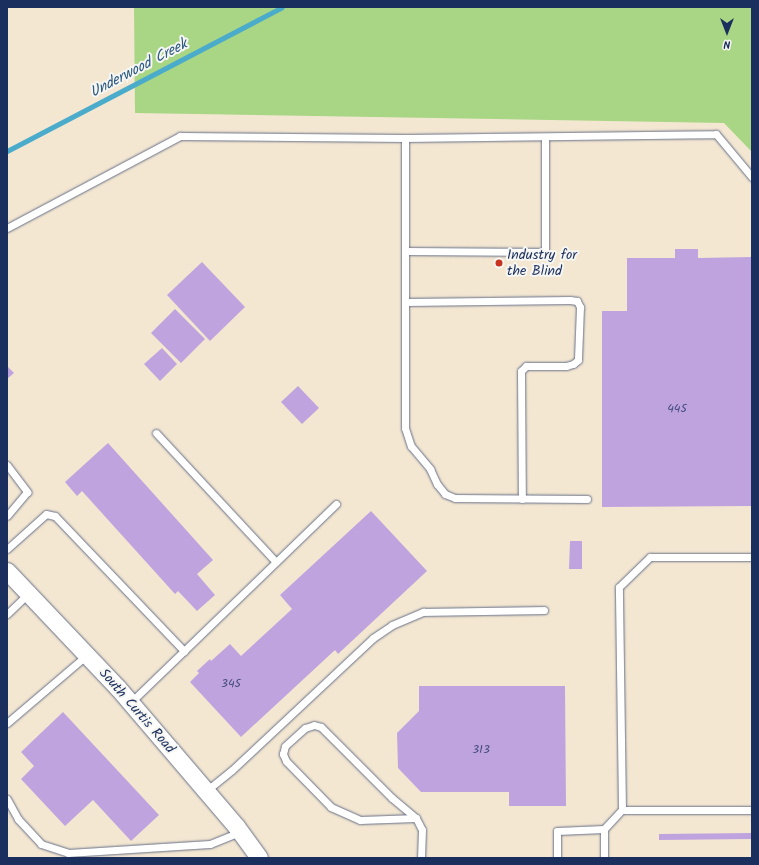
<!DOCTYPE html>
<style>
body{margin:0}
#map{position:relative;width:759px;height:865px;overflow:hidden;background:#f3e7d2;font-family:Kalam,sans-serif}
div>[style]{position:absolute}
.green>*{inset:0;background:#a8d684}
.stream>*{height:5px;margin:-2.5px;padding:0 2.5px;transform-origin:2.5px;border-radius:2.5px;background:#4babca}
.building>*{inset:0;background:#bfa3de}
.roads{filter:drop-shadow(0 0 1px #676f87) drop-shadow(0 0 1px #676f87)}
.service>*{height:7px;margin:-3.5px;padding:0 3.5px;transform-origin:3.5px;border-radius:3.5px;background:#fff}
.tertiary>*{height:17px;margin:-8.5px;padding:0 8.5px;transform-origin:8.5px;border-radius:8.5px;background:#fff}
.dots>*{width:11px;height:11px;translate:-50% -50%;box-sizing:border-box;border:2px solid #f6f6f2;border-radius:50%}
span{translate:-50% -50%;white-space:nowrap;text-align:center;line-height:1.15;-webkit-text-stroke:4px #f6f6f2;paint-order:stroke}
.number-label{font-size:12px;color:#444c7e}
.number-label span{-webkit-text-stroke-width:0}
.poi-label{font-size:14px;color:#1b2f5e}
.left{translate:0 -50%;text-align:left}
.street-label{font-size:14px;color:#1b2f5e}
.water-label{font-size:15px;color:#2c5a84;font-style:italic}
.frame{position:absolute;inset:0;border:8px solid #1b2f5e;pointer-events:none}
.north{position:absolute;left:707px;top:12px;width:40px;height:40px;-webkit-text-stroke:3px #f6f6f2;paint-order:stroke;rotate:180deg;font-size:11px;font-weight:700;line-height:16px;text-align:center;color:#1b2f5e}
.north::after{content:'';display:block;margin:auto;width:14px;height:18px;background:#1b2f5e;clip-path:polygon(50% 0,100% 100%,50% 72%,0 100%)}
</style>
<div id="map">
<div class="green">
<i style="clip-path:polygon(134px 7px,752px 7px,752px 152px,724px 123px,135px 113px)"></i>
</div>
<div class="stream">
<i style="left:7px;top:151px;width:310px;rotate:-27.6deg"></i>
</div>
<div class="building">
<i style="clip-path:polygon(675px 249px,698px 249px,698px 258px,752px 257px,752px 506px,602px 507px,602px 311px,627px 311px,627px 258px,675px 258px)"></i>
<i style="clip-path:polygon(202px 262px,245px 307px,210px 341px,167px 295px)"></i>
<i style="clip-path:polygon(175px 309px,205px 339px,181px 363px,151px 333px)"></i>
<i style="clip-path:polygon(162px 348px,177px 364px,160px 381px,144px 364px)"></i>
<i style="clip-path:polygon(7px 366px,14px 373px,7px 379px)"></i>
<i style="clip-path:polygon(298px 386px,319px 408px,302px 424px,281px 402px)"></i>
<i style="clip-path:polygon(108px 443px,213px 560px,197px 574px,215px 595px,197px 611px,178px 591px,175px 594px,82px 491px,77px 496px,65px 482px)"></i>
<i style="clip-path:polygon(371px 511px,427px 571px,338px 654px,335px 650px,241px 737px,190px 682px,199px 673px,197px 671px,210px 659px,211px 661px,230px 644px,241px 656px,292px 609px,280px 595px)"></i>
<i style="clip-path:polygon(570px 541px,582px 541px,582px 569px,569px 569px)"></i>
<i style="clip-path:polygon(419px 686px,565px 686px,566px 806px,509px 806px,509px 792px,421px 792px,398px 768px,397px 733px,419px 711px)"></i>
<i style="clip-path:polygon(63px 712px,159px 815px,131px 841px,93px 800px,65px 826px,21px 779px,34px 766px,21px 752px)"></i>
<i style="clip-path:polygon(752px 833px,752px 839px,659px 840px,659px 834px)"></i>
</div>
<div class="roads">
<div class="service">
<i style="left:405px;top:138px;width:290px;rotate:90deg"></i>
<i style="left:405px;top:428px;width:19px;rotate:72deg"></i>
<i style="left:411px;top:446px;width:30px;rotate:50deg"></i>
<i style="left:430px;top:469px;width:17px;rotate:65deg"></i>
<i style="left:437px;top:484px;width:13px;rotate:51deg"></i>
<i style="left:445px;top:494px;width:11px;rotate:22deg"></i>
<i style="left:455px;top:498px;width:132px;rotate:0.4deg"></i>
<i style="left:7px;top:228px;width:196px;rotate:-28deg"></i>
<i style="left:180px;top:136px;width:225px;rotate:0.5deg"></i>
<i style="left:405px;top:138px;width:311px;rotate:-0.7deg"></i>
<i style="left:716px;top:134px;width:56px;rotate:50.1deg"></i>
<i style="left:406px;top:251px;width:139px;rotate:0.4deg"></i>
<i style="left:545px;top:252px;width:115px;rotate:-90deg"></i>
<i style="left:406px;top:302px;width:164px;rotate:-0.7deg"></i>
<i style="left:570px;top:300px;width:7px;rotate:8deg"></i>
<i style="left:577px;top:301px;width:7px;rotate:63deg"></i>
<i style="left:580px;top:307px;width:53px;rotate:92.2deg"></i>
<i style="left:578px;top:360px;width:6px;rotate:141deg"></i>
<i style="left:573px;top:364px;width:7px;rotate:164deg"></i>
<i style="left:566px;top:366px;width:40px;rotate:180deg"></i>
<i style="left:526px;top:366px;width:7px;rotate:135deg"></i>
<i style="left:521px;top:371px;width:128px;rotate:89.6deg"></i>
<i style="left:156px;top:433px;width:176px;rotate:47.1deg"></i>
<i style="left:7px;top:465px;width:34px;rotate:53deg"></i>
<i style="left:27px;top:492px;width:31px;rotate:130deg"></i>
<i style="left:7px;top:549px;width:52px;rotate:-41.9deg"></i>
<i style="left:46px;top:514px;width:9px;rotate:13deg"></i>
<i style="left:55px;top:516px;width:187px;rotate:46.3deg"></i>
<i style="left:7px;top:614px;width:30px;rotate:-44deg"></i>
<i style="left:131px;top:702px;width:285px;rotate:-44deg"></i>
<i style="left:7px;top:723px;width:105px;rotate:-40.4deg"></i>
<i style="left:206px;top:791px;width:33px;rotate:-39deg"></i>
<i style="left:232px;top:770px;width:193px;rotate:-43.1deg"></i>
<i style="left:373px;top:638px;width:23px;rotate:-34deg"></i>
<i style="left:392px;top:625px;width:34px;rotate:-23deg"></i>
<i style="left:423px;top:612px;width:121px;rotate:-0.9deg"></i>
<i style="left:7px;top:799px;width:23px;rotate:61deg"></i>
<i style="left:18px;top:819px;width:34px;rotate:47deg"></i>
<i style="left:41px;top:844px;width:28px;rotate:18deg"></i>
<i style="left:68px;top:853px;width:142px;rotate:-3.6deg"></i>
<i style="left:210px;top:844px;width:32px;rotate:-22deg"></i>
<i style="left:622px;top:810px;width:130px"></i>
<i style="left:416px;top:818px;width:56px;rotate:178deg"></i>
<i style="left:360px;top:820px;width:32px;rotate:-156deg"></i>
<i style="left:331px;top:807px;width:64px;rotate:-134.4deg"></i>
<i style="left:286px;top:761px;width:8px;rotate:-113deg"></i>
<i style="left:283px;top:754px;width:8px;rotate:-76deg"></i>
<i style="left:285px;top:746px;width:27px;rotate:-42deg"></i>
<i style="left:305px;top:728px;width:9px;rotate:-18deg"></i>
<i style="left:314px;top:725px;width:7px;rotate:16deg"></i>
<i style="left:321px;top:727px;width:100px;rotate:45deg"></i>
<i style="left:392px;top:798px;width:31px;rotate:40deg"></i>
<i style="left:416px;top:818px;width:13px;rotate:63deg"></i>
<i style="left:422px;top:830px;width:28px;rotate:92deg"></i>
<i style="left:604px;top:829px;width:29px;rotate:90deg"></i>
<i style="left:557px;top:858px;width:27px;rotate:-90deg"></i>
<i style="left:557px;top:831px;width:47px;rotate:-2.4deg"></i>
<i style="left:604px;top:829px;width:26px;rotate:-47deg"></i>
<i style="left:622px;top:810px;width:223px;rotate:-90.8deg"></i>
<i style="left:619px;top:587px;width:43px;rotate:-44.1deg"></i>
<i style="left:650px;top:557px;width:102px"></i>
</div>
<div class="tertiary">
<i style="left:7px;top:571px;width:161px;rotate:46.5deg"></i>
<i style="left:118px;top:688px;width:182px;rotate:49.5deg"></i>
<i style="left:236px;top:826px;width:39px;rotate:54deg"></i>
</div>
</div>
<div class="dots">
<i style="left:499px;top:263px;background:#c8321e"></i>
</div>
<div class="number-label">
<span style="left:677px;top:409px">445</span>
<span style="left:231px;top:684px">345</span>
<span style="left:481px;top:750px">313</span>
</div>
<div class="poi-label">
<span class="left" style="left:507px;top:263px">Industry for<br>the Blind</span>
</div>
<div class="street-label">
<span style="left:137px;top:711px;rotate:49deg">South Curtis Road</span>
</div>
<div class="water-label">
<span style="left:139px;top:69px;rotate:-28deg">Underwood Creek</span>
</div>
<div class="frame"></div>
<div class="north">N</div>
</div>
